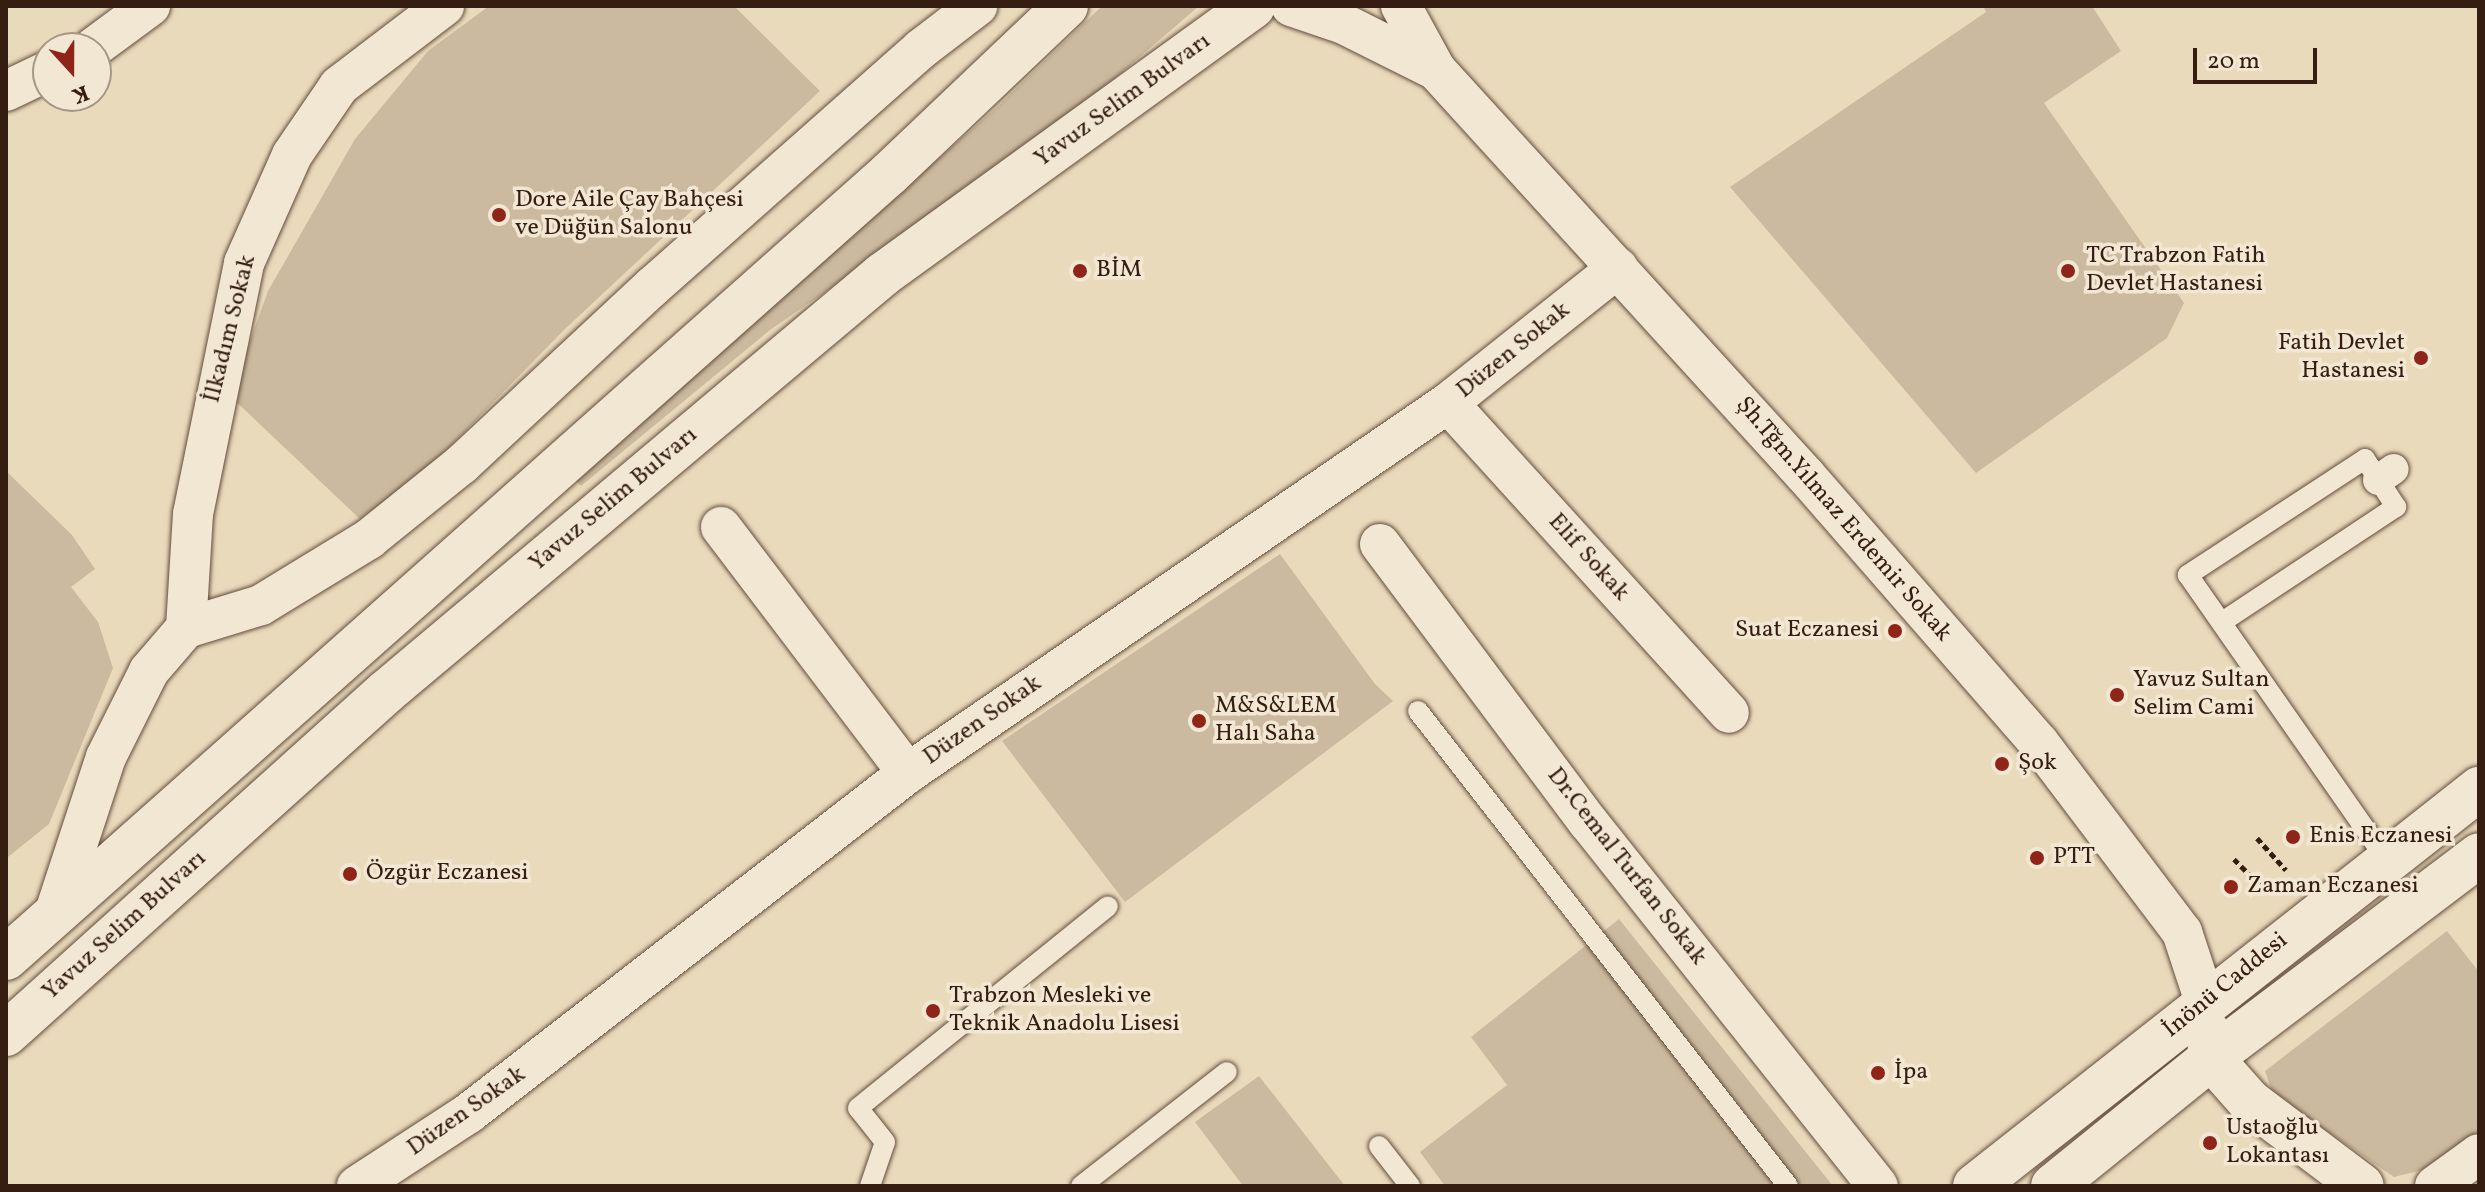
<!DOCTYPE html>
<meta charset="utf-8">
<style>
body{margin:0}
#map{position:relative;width:2485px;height:1192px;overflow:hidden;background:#eadabc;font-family:Vollkorn,serif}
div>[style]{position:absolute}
.green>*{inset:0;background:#cbba9f}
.path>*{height:5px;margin-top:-2.5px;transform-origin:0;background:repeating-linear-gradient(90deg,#351e11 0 6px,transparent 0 10px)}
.roads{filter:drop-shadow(0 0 2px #624d3c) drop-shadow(0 0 2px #624d3c)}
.service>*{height:20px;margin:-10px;padding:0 10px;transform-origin:10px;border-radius:10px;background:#f1e7d3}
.pedestrian>*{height:30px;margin:-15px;padding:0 15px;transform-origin:15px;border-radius:15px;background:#f1e7d3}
.minor>*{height:40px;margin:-20px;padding:0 20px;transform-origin:20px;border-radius:20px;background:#f1e7d3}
.tertiary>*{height:44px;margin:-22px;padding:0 22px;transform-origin:22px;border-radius:22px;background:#f1e7d3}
.secondary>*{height:44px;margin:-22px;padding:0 22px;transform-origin:22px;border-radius:22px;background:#f1e7d3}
.dots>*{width:22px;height:22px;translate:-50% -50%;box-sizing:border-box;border:4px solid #f1e7d3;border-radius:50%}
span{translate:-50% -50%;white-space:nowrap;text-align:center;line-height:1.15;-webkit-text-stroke:7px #f1e7d3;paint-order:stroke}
.street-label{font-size:24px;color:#351e11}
.poi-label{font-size:24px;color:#351e11}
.left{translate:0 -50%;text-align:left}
.right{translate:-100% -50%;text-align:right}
.frame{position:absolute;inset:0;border:8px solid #351e11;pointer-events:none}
.north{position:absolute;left:32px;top:32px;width:80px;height:80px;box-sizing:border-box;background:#f1e7d3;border:2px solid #a69785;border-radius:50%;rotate:159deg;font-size:22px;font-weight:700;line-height:32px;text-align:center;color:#351e11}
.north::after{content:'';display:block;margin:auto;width:28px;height:36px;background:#8f2418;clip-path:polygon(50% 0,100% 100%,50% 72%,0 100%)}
.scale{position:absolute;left:2193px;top:48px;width:124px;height:36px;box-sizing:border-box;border:4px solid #351e11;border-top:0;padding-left:10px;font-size:24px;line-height:28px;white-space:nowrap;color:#351e11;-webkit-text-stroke:6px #f1e7d3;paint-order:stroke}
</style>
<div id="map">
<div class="green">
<i style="clip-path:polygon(489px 6px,734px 6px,820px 91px,565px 329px,431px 466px,360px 519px,230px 396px,268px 291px,355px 139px,428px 51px)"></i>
<i style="clip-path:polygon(1102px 6px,1199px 6px,1035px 147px,770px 330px,581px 486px,574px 478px,994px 110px)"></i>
<i style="clip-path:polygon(1983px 6px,2092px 6px,2121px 51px,2044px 103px,2184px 303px,2167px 338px,1976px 473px,1730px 187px,1986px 12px)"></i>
<i style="clip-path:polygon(6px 471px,72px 535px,95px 569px,71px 587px,98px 622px,113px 668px,49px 824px,8px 857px)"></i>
<i style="clip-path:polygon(1280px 554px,1375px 684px,1393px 701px,1125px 902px,1002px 741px)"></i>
<i style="clip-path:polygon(1619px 919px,1833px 1186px,1445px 1186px,1420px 1152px,1507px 1085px,1471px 1037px)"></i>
<i style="clip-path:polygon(2447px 931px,2479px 972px,2479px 1138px,2438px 1166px,2394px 1177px,2299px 1112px,2277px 1106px,2265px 1071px)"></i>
<i style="clip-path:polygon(1259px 1076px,1345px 1186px,1243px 1186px,1195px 1122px)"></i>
</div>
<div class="path">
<i style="left:2257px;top:838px;width:43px;rotate:47.8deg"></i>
<i style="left:2234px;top:859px;width:42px;rotate:45deg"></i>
</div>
<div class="roads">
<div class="service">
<i style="left:2222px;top:622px;width:209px;rotate:-33.5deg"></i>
<i style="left:2396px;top:507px;width:57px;rotate:-122.9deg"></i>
<i style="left:2365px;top:459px;width:212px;rotate:146.8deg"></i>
<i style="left:2188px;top:575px;width:346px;rotate:55.1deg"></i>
<i style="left:1418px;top:711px;width:602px;rotate:52.08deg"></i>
<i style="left:1379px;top:1146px;width:51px;rotate:52.2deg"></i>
<i style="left:870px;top:1186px;width:46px;rotate:-71.2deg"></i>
<i style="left:885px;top:1142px;width:43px;rotate:-128.5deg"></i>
<i style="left:858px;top:1108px;width:321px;rotate:-38.9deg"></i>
<i style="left:1081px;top:1186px;width:185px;rotate:-38deg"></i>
</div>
<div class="pedestrian">
<i style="left:2378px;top:480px;width:19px;rotate:-35deg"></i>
</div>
<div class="minor">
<i style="left:1291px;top:6px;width:56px;rotate:18.8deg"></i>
<i style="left:1344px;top:24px;width:103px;rotate:26.6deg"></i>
<i style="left:1401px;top:6px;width:73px;rotate:61.3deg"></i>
<i style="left:1436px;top:70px;width:549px;rotate:47.66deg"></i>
<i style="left:1806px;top:476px;width:354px;rotate:48.9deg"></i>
<i style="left:2039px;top:743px;width:237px;rotate:52.9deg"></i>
<i style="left:2182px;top:932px;width:74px;rotate:71.8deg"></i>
<i style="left:93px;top:48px;width:71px;rotate:-36.4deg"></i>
<i style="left:6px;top:91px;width:47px;rotate:-25.5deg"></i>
<i style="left:1448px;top:403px;width:418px;rotate:47.8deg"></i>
<i style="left:721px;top:527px;width:309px;rotate:52.8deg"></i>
<i style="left:1380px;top:544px;width:349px;rotate:53.2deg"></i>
<i style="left:1589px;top:823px;width:464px;rotate:51.5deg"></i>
<i style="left:186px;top:628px;width:114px;rotate:-86.5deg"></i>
<i style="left:193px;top:514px;width:256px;rotate:-78.5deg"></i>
<i style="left:244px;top:263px;width:118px;rotate:-66deg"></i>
<i style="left:292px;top:155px;width:83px;rotate:-55.7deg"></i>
<i style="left:339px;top:86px;width:132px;rotate:-37.3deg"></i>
<i style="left:53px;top:918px;width:169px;rotate:-71.8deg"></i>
<i style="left:106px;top:757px;width:96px;rotate:-63.4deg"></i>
<i style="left:149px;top:671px;width:57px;rotate:-49.3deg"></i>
<i style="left:186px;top:628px;width:78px;rotate:-17deg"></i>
<i style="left:261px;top:605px;width:127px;rotate:-31.4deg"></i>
<i style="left:369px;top:539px;width:119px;rotate:-38.9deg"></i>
<i style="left:462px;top:464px;width:260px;rotate:-43deg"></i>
<i style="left:652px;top:287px;width:359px;rotate:-41.5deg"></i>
<i style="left:921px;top:49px;width:71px;rotate:-37.5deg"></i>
<i style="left:357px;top:1186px;width:134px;rotate:-33.1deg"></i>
<i style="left:469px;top:1113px;width:555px;rotate:-37.76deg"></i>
<i style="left:908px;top:773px;width:655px;rotate:-34.42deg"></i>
<i style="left:1448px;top:403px;width:217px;rotate:-38.5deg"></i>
<i style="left:2435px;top:1186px;width:54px;rotate:-36deg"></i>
</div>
<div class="tertiary">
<i style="left:2208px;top:1032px;width:26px;rotate:83deg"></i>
<i style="left:2211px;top:1058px;width:57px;rotate:48.5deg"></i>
<i style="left:2249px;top:1101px;width:141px;rotate:37deg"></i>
<i style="left:1975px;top:1186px;width:642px;rotate:-38.23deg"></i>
<i style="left:2053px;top:1186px;width:203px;rotate:-39deg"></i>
<i style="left:2211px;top:1058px;width:336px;rotate:-37.1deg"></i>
</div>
<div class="secondary">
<i style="left:6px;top:958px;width:1181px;rotate:-41.6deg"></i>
<i style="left:889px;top:174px;width:244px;rotate:-43.5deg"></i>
<i style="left:6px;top:1034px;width:511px;rotate:-41.99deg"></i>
<i style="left:386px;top:692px;width:648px;rotate:-40.05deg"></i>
<i style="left:882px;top:275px;width:458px;rotate:-35.9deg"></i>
</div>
</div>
<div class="dots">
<i style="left:499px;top:215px;background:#8f2418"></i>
<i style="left:1080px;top:271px;background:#8f2418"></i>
<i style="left:2068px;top:271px;background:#8f2418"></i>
<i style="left:2421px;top:358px;background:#8f2418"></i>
<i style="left:1895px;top:631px;background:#8f2418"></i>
<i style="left:2117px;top:695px;background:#8f2418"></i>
<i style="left:1199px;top:721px;background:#8f2418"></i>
<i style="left:2002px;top:764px;background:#8f2418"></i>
<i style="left:2293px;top:837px;background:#8f2418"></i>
<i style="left:2037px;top:858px;background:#8f2418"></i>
<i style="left:350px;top:874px;background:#8f2418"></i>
<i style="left:2231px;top:887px;background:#8f2418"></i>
<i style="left:933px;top:1011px;background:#8f2418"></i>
<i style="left:1878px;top:1073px;background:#8f2418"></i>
<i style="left:2210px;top:1143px;background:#8f2418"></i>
</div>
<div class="street-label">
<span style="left:1123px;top:101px;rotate:-36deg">Yavuz Selim Bulvarı</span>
<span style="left:231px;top:329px;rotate:-76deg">İlkadım Sokak</span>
<span style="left:1514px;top:351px;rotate:-39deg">Düzen Sokak</span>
<span style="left:614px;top:500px;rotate:-40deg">Yavuz Selim Bulvarı</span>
<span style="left:1843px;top:520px;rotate:49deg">Şh.Tğm.Yılmaz Erdemir Sokak</span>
<span style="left:1588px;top:558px;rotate:48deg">Elif Sokak</span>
<span style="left:983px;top:721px;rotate:-35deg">Düzen Sokak</span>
<span style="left:1626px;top:867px;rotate:52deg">Dr.Cemal Turfan Sokak</span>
<span style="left:125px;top:926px;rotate:-42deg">Yavuz Selim Bulvarı</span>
<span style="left:2226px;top:986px;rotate:-39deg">İnönü Caddesi</span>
<span style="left:467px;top:1112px;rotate:-35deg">Düzen Sokak</span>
</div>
<div class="poi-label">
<span class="left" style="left:515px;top:215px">Dore Aile Çay Bahçesi<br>ve Düğün Salonu</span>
<span class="left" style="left:2086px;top:271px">TC Trabzon Fatih<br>Devlet Hastanesi</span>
<span class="left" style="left:1096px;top:271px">BİM</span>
<span class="right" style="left:2405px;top:358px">Fatih Devlet<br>Hastanesi</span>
<span class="right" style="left:1879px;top:631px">Suat Eczanesi</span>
<span class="left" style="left:2133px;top:695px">Yavuz Sultan<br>Selim Cami</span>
<span class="left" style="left:1215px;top:721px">M&amp;S&amp;LEM<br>Halı Saha</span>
<span class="left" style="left:2018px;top:764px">Şok</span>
<span class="left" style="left:2309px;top:837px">Enis Eczanesi</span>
<span class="left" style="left:2053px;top:858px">PTT</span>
<span class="left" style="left:366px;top:874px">Özgür Eczanesi</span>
<span class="left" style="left:2247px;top:887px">Zaman Eczanesi</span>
<span class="left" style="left:949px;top:1011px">Trabzon Mesleki ve<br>Teknik Anadolu Lisesi</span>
<span class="left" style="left:1894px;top:1073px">İpa</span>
<span class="left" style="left:2226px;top:1143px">Ustaoğlu<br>Lokantası</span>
</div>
<div class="frame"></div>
<div class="north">K</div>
<div class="scale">20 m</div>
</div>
